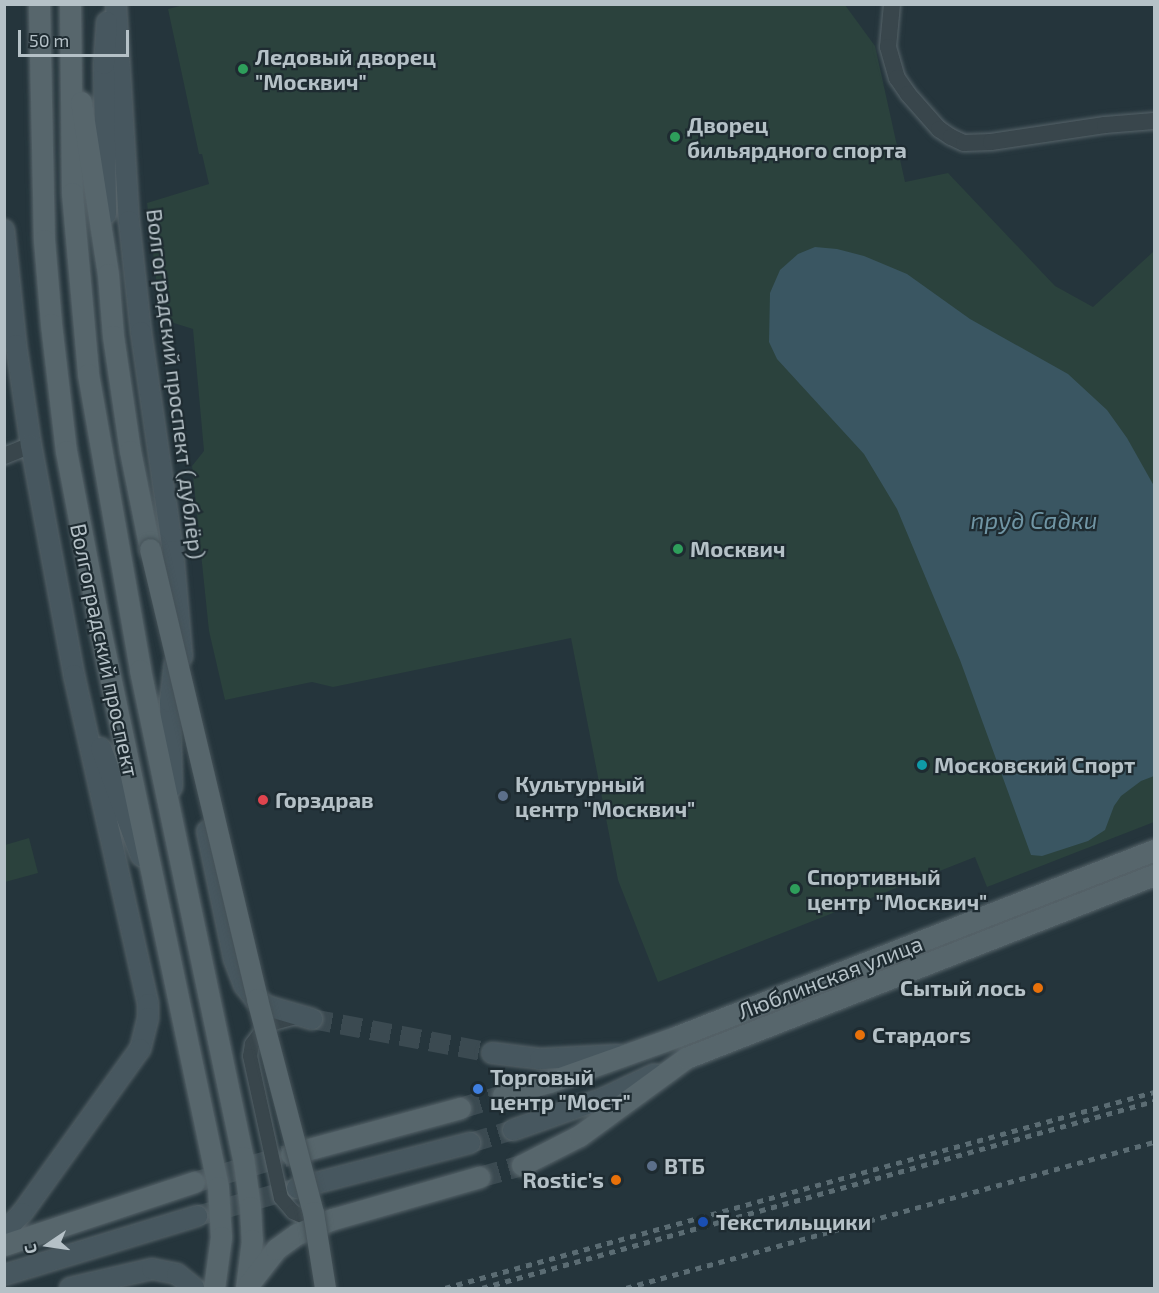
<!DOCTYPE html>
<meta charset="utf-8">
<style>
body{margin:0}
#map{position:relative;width:1159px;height:1293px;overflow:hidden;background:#25353c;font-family:"Exo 2",sans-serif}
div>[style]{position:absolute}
.green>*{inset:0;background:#2b423d}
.water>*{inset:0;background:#3a5662}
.secondary-tunnel>*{height:20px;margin-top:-10px;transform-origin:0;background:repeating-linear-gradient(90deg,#3b4a51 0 20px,transparent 0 30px)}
.primary-tunnel>*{height:21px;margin-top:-10.5px;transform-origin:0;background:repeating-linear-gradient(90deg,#3b4a51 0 21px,transparent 0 31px)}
.roads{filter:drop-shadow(0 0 2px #57646a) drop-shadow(0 0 2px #57646a)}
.minor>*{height:14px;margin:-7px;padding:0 7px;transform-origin:7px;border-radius:7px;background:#39464c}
.tertiary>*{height:16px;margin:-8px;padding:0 8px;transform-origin:8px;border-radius:8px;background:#39464c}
.secondary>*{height:20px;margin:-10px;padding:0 10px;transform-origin:10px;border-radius:10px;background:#47575f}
.primary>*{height:21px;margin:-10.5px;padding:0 10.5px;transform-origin:10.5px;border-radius:10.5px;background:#57666c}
.rail>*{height:4.5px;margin-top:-2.25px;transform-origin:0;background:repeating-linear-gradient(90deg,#5b6c73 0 6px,transparent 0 12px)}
.bridges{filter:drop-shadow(0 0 2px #455258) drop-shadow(0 0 2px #455258)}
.primary-bridge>*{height:21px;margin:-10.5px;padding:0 10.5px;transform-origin:10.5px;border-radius:10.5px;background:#57666c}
.dots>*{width:16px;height:16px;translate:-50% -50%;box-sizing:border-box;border:3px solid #1e2b31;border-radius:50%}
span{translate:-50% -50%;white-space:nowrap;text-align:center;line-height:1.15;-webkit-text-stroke:4.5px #1e2b31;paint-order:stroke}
.poi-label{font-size:22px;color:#b5c1c7;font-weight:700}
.left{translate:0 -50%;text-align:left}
.right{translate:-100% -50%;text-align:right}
.street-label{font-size:22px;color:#b5c1c7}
.water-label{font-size:24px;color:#7095a4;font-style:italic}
.frame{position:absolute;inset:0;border:6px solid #b5c1c7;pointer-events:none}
.north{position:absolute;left:18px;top:1215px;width:60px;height:60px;-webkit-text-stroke:4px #1e2b31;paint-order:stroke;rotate:257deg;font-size:16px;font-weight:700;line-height:24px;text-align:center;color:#b5c1c7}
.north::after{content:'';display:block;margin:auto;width:21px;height:27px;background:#b5c1c7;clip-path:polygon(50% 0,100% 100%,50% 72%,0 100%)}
.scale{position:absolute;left:18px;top:30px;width:111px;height:27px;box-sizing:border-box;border:3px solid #b5c1c7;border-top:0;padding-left:8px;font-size:18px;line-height:21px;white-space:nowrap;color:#b5c1c7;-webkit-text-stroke:4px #1e2b31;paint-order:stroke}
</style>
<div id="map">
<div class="green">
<i style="clip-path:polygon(187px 4px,845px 5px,875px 46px,905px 182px,948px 173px,1055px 286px,1093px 307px,1154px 251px,1154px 822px,987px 887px,975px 857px,658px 982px,618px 880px,571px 638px,333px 687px,312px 682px,225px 700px,209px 631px,192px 466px,204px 451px,193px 329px,161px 319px,147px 203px,209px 184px,202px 154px,199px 154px,168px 9px)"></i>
<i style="clip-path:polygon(29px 838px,38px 873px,5px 882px,5px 845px)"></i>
</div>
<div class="water">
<i style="clip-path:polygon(815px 247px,837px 249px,864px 256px,907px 274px,970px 319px,1068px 374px,1107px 410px,1127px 438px,1154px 486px,1154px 776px,1141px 781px,1121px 796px,1114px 806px,1105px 830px,1088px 841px,1042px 856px,1031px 855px,960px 660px,897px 509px,864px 454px,777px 359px,769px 342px,770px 293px,780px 270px,798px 254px)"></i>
</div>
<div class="secondary-tunnel">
<i style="left:312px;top:1019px;width:183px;rotate:10.7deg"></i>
<i style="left:470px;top:1143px;width:45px;rotate:-16.8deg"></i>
<i style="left:197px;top:1216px;width:104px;rotate:-15.6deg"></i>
</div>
<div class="primary-tunnel">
<i style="left:460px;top:1108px;width:45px;rotate:-16.8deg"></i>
<i style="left:479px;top:1177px;width:45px;rotate:-15.6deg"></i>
<i style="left:194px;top:1182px;width:101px;rotate:-16.1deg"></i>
</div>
<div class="roads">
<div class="minor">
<i style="left:296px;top:1017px;width:31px;rotate:165deg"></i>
<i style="left:266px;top:1025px;width:24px;rotate:126deg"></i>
<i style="left:252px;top:1044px;width:12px;rotate:99deg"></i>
<i style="left:250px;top:1056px;width:145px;rotate:77.7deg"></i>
<i style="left:281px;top:1198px;width:18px;rotate:49deg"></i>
<i style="left:293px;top:1212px;width:12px;rotate:24deg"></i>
<i style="left:304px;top:1217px;width:16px;rotate:7deg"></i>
</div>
<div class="tertiary">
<i style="left:892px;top:4px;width:43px;rotate:95.3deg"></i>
<i style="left:888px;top:47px;width:32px;rotate:74deg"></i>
<i style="left:897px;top:78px;width:19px;rotate:55deg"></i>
<i style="left:908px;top:94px;width:47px;rotate:48.5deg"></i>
<i style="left:939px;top:129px;width:14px;rotate:34deg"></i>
<i style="left:951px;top:137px;width:14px;rotate:25deg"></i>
<i style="left:964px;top:143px;width:27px;rotate:-2deg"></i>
<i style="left:991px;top:142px;width:115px;rotate:-8.5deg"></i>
<i style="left:1105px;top:125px;width:49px;rotate:-4.7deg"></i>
<i style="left:4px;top:456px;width:29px;rotate:-22deg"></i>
</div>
<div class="secondary">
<i style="left:116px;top:4px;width:217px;rotate:86.6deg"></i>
<i style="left:129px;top:221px;width:112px;rotate:83.8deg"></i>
<i style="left:141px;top:332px;width:221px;rotate:81.7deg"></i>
<i style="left:173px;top:551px;width:106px;rotate:85.1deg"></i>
<i style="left:106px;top:214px;width:150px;rotate:-90.8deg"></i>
<i style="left:104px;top:64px;width:42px;rotate:-85.9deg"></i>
<i style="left:4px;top:230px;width:116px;rotate:84deg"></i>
<i style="left:16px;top:345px;width:101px;rotate:81.5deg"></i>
<i style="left:31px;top:445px;width:234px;rotate:79.4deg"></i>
<i style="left:74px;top:675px;width:337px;rotate:77.3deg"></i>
<i style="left:148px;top:1004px;width:14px;rotate:90deg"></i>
<i style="left:148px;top:1018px;width:32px;rotate:104deg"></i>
<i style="left:140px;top:1049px;width:202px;rotate:125.7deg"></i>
<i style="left:22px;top:1213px;width:26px;rotate:133deg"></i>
<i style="left:101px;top:748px;width:115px;rotate:69.7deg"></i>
<i style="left:172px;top:787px;width:85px;rotate:-91.3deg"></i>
<i style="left:170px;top:702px;width:38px;rotate:-83deg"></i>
<i style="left:207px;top:831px;width:131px;rotate:78.1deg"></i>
<i style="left:234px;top:959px;width:28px;rotate:69deg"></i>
<i style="left:244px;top:985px;width:18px;rotate:52deg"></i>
<i style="left:255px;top:999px;width:14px;rotate:30deg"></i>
<i style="left:267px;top:1006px;width:47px;rotate:16.1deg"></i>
<i style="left:492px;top:1053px;width:48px;rotate:7.1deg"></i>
<i style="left:540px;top:1059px;width:78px;rotate:-2.9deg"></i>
<i style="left:513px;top:1130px;width:96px;rotate:-19.4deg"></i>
<i style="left:604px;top:1098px;width:56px;rotate:-25.2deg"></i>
<i style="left:297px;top:1188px;width:179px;rotate:-14.6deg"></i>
<i style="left:4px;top:1275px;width:202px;rotate:-17deg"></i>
<i style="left:70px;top:1288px;width:84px;rotate:-13deg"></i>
<i style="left:152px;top:1269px;width:25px;rotate:11deg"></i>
<i style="left:177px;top:1274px;width:22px;rotate:39deg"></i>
</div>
<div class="primary">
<i style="left:39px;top:4px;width:236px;rotate:88.8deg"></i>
<i style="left:44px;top:240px;width:84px;rotate:85.2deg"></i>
<i style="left:51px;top:324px;width:128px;rotate:83.3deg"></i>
<i style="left:66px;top:451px;width:186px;rotate:79.2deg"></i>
<i style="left:101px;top:634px;width:565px;rotate:78.05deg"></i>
<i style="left:218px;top:1187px;width:50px;rotate:86.6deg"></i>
<i style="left:221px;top:1237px;width:51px;rotate:97.8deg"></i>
<i style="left:70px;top:4px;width:189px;rotate:89.4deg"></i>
<i style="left:72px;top:193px;width:182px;rotate:84.9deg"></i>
<i style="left:88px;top:374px;width:301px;rotate:80deg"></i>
<i style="left:140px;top:670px;width:498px;rotate:78.1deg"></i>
<i style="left:243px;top:1157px;width:50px;rotate:82deg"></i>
<i style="left:250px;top:1207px;width:33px;rotate:87deg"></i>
<i style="left:252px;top:1240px;width:48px;rotate:97.1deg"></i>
<i style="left:81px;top:102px;width:174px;rotate:81.1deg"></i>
<i style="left:108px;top:274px;width:62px;rotate:85.4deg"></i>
<i style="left:113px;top:336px;width:116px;rotate:81.6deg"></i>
<i style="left:130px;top:451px;width:100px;rotate:78.5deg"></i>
<i style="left:503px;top:1095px;width:48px;rotate:-15.8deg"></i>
<i style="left:549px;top:1082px;width:137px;rotate:-19.6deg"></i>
<i style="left:678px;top:1036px;width:511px;rotate:-21.34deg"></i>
<i style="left:291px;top:1154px;width:175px;rotate:-15.2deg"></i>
<i style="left:522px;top:1165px;width:64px;rotate:-27deg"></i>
<i style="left:579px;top:1136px;width:132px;rotate:-36.1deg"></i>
<i style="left:686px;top:1058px;width:503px;rotate:-21.36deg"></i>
<i style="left:4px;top:1245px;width:200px;rotate:-18.3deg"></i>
<i style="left:248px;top:1285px;width:46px;rotate:-52.1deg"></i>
<i style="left:276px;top:1249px;width:26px;rotate:-36deg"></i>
<i style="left:297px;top:1234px;width:39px;rotate:-23deg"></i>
<i style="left:333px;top:1219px;width:152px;rotate:-16deg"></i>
</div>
</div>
<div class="rail">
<i style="left:445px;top:1288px;width:736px;rotate:-15.45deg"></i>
<i style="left:482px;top:1288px;width:698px;rotate:-15.55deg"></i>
<i style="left:626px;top:1288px;width:548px;rotate:-15.46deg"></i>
</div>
<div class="bridges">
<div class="primary-bridge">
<i style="left:150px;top:549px;width:463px;rotate:76.6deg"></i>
<i style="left:257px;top:999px;width:220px;rotate:75.3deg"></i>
<i style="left:313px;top:1212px;width:77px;rotate:81deg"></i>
</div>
</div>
<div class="dots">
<i style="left:243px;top:69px;background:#2e9e5b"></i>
<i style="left:675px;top:137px;background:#2e9e5b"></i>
<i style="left:678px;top:549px;background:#2e9e5b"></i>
<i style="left:922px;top:765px;background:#0f9aa8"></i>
<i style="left:503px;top:796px;background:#5c6f8a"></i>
<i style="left:263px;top:800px;background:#e0444e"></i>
<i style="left:795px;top:889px;background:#2e9e5b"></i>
<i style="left:1038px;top:988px;background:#e8710a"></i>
<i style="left:860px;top:1035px;background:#e8710a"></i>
<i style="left:478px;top:1089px;background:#3f7fe0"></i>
<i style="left:652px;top:1166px;background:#5c6f8a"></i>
<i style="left:616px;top:1180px;background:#e8710a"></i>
<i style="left:703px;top:1222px;background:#1a4fb4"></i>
</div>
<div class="poi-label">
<span class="left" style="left:255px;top:69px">Ледовый дворец<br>"Москвич"</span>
<span class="left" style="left:687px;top:137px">Дворец<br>бильярдного спорта</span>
<span class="left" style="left:690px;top:549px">Москвич</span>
<span class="left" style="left:934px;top:765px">Московский Спорт</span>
<span class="left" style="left:515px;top:796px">Культурный<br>центр "Москвич"</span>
<span class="left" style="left:275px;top:800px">Горздрав</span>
<span class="left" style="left:807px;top:889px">Спортивный<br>центр "Москвич"</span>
<span class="right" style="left:1026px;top:988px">Сытый лось</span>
<span class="left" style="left:872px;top:1035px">Стардогs</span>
<span class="left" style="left:490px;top:1089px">Торговый<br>центр "Мост"</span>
<span class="left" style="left:664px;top:1166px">ВТБ</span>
<span class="right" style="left:604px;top:1180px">Rostic's</span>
<span class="left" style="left:716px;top:1222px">Текстильщики</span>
</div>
<div class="street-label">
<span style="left:176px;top:384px;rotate:83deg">Волгоградский проспект (дублёр)</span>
<span style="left:105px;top:650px;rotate:78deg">Волгоградский проспект</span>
<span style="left:830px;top:977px;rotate:-21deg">Люблинская улица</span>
</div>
<div class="water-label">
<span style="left:1034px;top:520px">пруд Садки</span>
</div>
<div class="frame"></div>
<div class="north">С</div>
<div class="scale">50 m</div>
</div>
